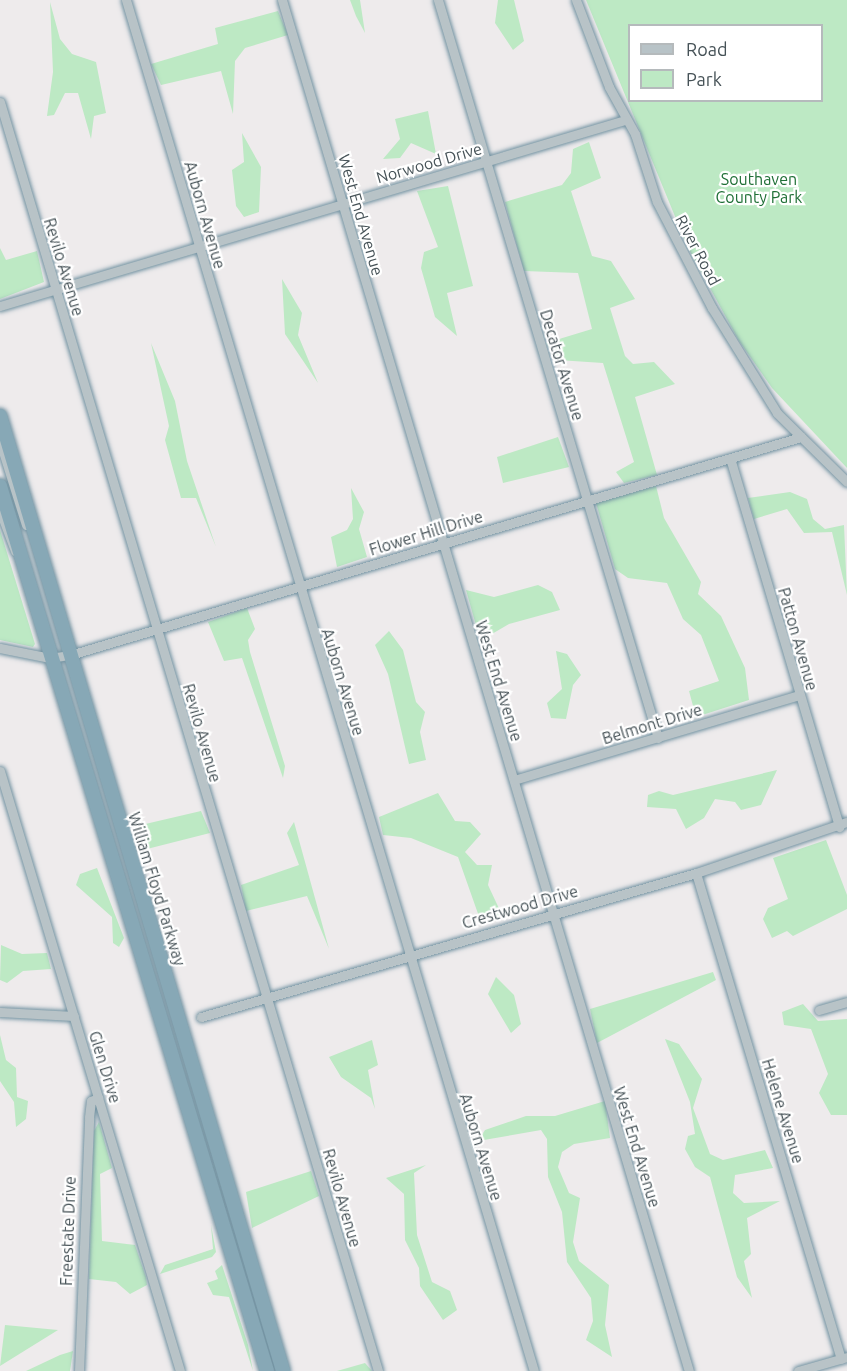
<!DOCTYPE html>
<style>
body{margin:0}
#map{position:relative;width:847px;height:1371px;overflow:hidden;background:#eeebec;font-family:Ubuntu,sans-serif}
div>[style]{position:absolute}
.green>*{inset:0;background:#bde9c4}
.roads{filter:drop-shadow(0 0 2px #7393a2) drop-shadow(0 0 2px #7393a2)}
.minor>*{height:9px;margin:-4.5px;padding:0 4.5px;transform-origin:4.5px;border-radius:4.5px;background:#b8c3c7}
.highway>*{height:14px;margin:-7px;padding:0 7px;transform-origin:7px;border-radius:7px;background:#87a8b6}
span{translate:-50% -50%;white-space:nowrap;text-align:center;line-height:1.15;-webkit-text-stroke:4.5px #fff;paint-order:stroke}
.street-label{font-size:16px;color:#465257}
.park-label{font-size:16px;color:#1f6f36}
.legend{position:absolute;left:628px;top:24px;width:195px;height:78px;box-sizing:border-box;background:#fff;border:2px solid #b5babc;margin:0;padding:8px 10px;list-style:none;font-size:18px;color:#465257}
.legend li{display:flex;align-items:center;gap:12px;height:30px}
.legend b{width:30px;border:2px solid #b5babc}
</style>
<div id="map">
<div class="green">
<i style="clip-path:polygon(350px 0,360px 0,365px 33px,356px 16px)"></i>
<i style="clip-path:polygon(498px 0,514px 0,524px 41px,513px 50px,495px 23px)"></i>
<i style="clip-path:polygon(evenodd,586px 0,847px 0,847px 468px,772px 388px,739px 341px,688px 248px,586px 0,630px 26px,822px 26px,822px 100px,630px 100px,630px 26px)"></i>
<i style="clip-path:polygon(50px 2px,60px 39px,72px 54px,96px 62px,106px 113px,94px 116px,91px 139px,78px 93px,65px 93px,54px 115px,47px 116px,53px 72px)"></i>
<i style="clip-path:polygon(278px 11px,288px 35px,245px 48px,235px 61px,233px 114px,221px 71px,161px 85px,151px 64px,218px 44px,215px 28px)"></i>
<i style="clip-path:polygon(428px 111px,436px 154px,411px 143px,400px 158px,383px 159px,400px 139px,395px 119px)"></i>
<i style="clip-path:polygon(242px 133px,261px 167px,259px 212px,244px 217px,236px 206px,232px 170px,244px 162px)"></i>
<i style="clip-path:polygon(589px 142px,601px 178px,571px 191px,592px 256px,611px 261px,635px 299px,610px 308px,625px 356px,633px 364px,654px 362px,675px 384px,635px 397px,657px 475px,624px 483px,616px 472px,634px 462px,603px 363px,558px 360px,546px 343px,592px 329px,578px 273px,524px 271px,505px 202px,562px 185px,571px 173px,573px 149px)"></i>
<i style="clip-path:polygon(448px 186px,473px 286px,447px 293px,457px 336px,435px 317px,421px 268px,424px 252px,438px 247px,417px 191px)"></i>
<i style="clip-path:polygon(0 248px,6px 260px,37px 251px,44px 282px,0 299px)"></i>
<i style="clip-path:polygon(282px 279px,302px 313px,298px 335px,318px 383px,285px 334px)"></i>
<i style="clip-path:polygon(151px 343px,175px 401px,187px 461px,216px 547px,196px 498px,181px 498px,165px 440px,169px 426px)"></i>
<i style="clip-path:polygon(558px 437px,569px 467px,503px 483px,497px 457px)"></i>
<i style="clip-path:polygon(656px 486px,664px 518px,701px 582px,698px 594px,721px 616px,745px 668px,749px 700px,696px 717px,689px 691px,719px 681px,701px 635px,683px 619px,667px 583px,628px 578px,615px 569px,596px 503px)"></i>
<i style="clip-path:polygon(351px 488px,364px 512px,359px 529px,367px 557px,337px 567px,331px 537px,347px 530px,353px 519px)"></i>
<i style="clip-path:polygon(790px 492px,807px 499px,813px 519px,825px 529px,844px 525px,847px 595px,832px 532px,804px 533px,787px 509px,754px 519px,748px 498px)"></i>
<i style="clip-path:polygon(0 530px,35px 644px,33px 647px,0 640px)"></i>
<i style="clip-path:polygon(538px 585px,552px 592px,560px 610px,509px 624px,485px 638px,477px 629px,466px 590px,494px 597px)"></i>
<i style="clip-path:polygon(247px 608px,255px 629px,248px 640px,250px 652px,285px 766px,283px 778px,242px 658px,224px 661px,208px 622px)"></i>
<i style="clip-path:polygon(389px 631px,403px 650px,416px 702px,425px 712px,420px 732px,426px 760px,409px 764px,388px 674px,375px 645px)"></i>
<i style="clip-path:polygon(556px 651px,567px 654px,581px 675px,573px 685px,566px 719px,551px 718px,547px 703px,562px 689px)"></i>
<i style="clip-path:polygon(777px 770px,761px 805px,741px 810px,735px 802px,715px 799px,704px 818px,686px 829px,676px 809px,647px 807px,648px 795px,659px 791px,673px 795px)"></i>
<i style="clip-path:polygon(438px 793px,455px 821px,470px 822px,481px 834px,465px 852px,477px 865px,492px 865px,488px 885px,503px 917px,482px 925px,458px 857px,411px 838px,383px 835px,379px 817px)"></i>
<i style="clip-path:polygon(201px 811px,210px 833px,143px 850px,141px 825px)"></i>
<i style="clip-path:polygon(294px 822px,329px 949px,307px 896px,246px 911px,241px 885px,299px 865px,287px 833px)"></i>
<i style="clip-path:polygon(826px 840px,847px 895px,847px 909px,793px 936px,787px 931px,772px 938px,763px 919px,768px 908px,788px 899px,773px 858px)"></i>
<i style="clip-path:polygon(97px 868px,124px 938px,119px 947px,113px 943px,112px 917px,76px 885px,80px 874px)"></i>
<i style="clip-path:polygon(1px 945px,22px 954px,47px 953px,51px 969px,23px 971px,7px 983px,0 980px)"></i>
<i style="clip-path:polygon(713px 972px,716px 980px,597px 1043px,590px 1009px)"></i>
<i style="clip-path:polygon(496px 977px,514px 995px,521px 1024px,511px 1033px,488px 994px)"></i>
<i style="clip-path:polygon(803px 1004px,818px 1021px,847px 1019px,847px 1115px,831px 1115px,819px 1093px,828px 1074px,811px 1029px,784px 1025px,782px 1012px)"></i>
<i style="clip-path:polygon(0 1035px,6px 1060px,16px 1068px,17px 1097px,28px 1101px,26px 1119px,16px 1127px,14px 1102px,0 1081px)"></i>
<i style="clip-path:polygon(665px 1039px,679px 1044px,702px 1079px,693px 1108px,710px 1154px,723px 1160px,765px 1150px,773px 1168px,735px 1175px,733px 1193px,744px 1203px,780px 1201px,747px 1218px,751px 1254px,744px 1261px,752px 1298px,737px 1277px,710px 1177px,695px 1167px,685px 1149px,688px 1136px,695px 1134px,690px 1102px)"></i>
<i style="clip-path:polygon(372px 1040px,378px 1065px,368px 1070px,375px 1109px,371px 1098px,341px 1077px,329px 1057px)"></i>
<i style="clip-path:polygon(605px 1101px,610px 1138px,574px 1144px,562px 1152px,558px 1167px,569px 1193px,580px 1198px,573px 1242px,579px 1261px,609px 1285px,605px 1325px,612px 1357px,586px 1340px,593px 1321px,591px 1298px,567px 1262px,562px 1212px,548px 1177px,547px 1139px,541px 1130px,478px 1141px,485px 1130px,526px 1116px,555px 1116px)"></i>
<i style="clip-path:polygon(99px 1122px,112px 1168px,100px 1174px,102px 1241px,135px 1245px,146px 1277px,147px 1285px,130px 1294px,116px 1282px,89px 1279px,94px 1131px)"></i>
<i style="clip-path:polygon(426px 1165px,414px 1173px,417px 1235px,432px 1282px,450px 1291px,457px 1310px,443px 1320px,420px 1286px,419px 1268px,405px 1240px,404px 1194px,386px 1178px)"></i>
<i style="clip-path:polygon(311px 1171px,319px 1196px,252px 1228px,246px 1192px)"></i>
<i style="clip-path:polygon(211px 1225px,216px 1252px,212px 1257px,160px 1274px,165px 1265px,213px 1249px)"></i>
<i style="clip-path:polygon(222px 1265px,248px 1345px,253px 1371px,229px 1297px,213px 1295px,207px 1283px,218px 1279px,215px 1271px)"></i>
<i style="clip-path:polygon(5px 1325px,58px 1330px,0 1366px)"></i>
<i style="clip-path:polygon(73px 1351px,70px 1371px,26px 1371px,60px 1355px)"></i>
<i style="clip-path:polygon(365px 1363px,372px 1371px,337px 1371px)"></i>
</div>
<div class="roads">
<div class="minor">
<i style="left:126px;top:0;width:1430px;rotate:73.43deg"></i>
<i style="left:282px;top:0;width:1430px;rotate:73.47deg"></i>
<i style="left:438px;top:0;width:770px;rotate:73.4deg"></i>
<i style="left:576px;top:0;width:93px;rotate:69.2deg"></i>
<i style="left:609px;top:87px;width:54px;rotate:61deg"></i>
<i style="left:635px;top:134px;width:71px;rotate:72.1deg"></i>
<i style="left:657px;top:202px;width:119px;rotate:62.6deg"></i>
<i style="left:712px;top:308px;width:123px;rotate:58.2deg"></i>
<i style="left:777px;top:413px;width:98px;rotate:44.6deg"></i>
<i style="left:0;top:102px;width:1324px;rotate:73.41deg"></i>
<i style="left:0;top:306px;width:652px;rotate:-16.57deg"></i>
<i style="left:0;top:442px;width:87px;rotate:72.6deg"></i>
<i style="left:730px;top:458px;width:385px;rotate:73.5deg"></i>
<i style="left:0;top:511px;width:43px;rotate:69.4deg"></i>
<i style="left:0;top:648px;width:51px;rotate:11.3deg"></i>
<i style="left:50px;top:658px;width:20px;rotate:-9deg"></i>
<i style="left:70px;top:655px;width:763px;rotate:-16.61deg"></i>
<i style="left:0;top:771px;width:626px;rotate:73.3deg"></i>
<i style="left:514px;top:780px;width:297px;rotate:-16.6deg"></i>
<i style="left:696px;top:873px;width:507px;rotate:73.39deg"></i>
<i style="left:819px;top:1010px;width:29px;rotate:-16deg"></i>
<i style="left:0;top:1012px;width:74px;rotate:3.1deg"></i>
<i style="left:201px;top:1017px;width:516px;rotate:-16.22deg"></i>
<i style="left:696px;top:873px;width:159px;rotate:-18.7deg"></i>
<i style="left:79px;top:1371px;width:254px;rotate:-87.7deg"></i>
<i style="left:89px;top:1117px;width:16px;rotate:-83deg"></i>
<i style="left:91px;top:1101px;width:8px;rotate:-23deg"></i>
<i style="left:798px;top:1371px;width:51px;rotate:-15.9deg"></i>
</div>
<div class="highway">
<i style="left:0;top:416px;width:996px;rotate:73.49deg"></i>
<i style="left:0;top:486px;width:924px;rotate:73.21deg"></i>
</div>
</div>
<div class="street-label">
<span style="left:429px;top:163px;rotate:-16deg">Norwood Drive</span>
<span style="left:205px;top:215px;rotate:74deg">Auborn Avenue</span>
<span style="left:361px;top:215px;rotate:74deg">West End Avenue</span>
<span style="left:698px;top:250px;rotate:62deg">River Road</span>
<span style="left:64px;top:267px;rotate:73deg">Revilo Avenue</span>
<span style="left:562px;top:365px;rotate:73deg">Decator Avenue</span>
<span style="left:426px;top:533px;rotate:-17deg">Flower Hill Drive</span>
<span style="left:798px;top:639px;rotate:74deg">Patton Avenue</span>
<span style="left:499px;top:681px;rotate:73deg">West End Avenue</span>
<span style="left:343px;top:682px;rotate:73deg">Auborn Avenue</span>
<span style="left:652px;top:724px;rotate:-17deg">Belmont Drive</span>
<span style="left:202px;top:733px;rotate:74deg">Revilo Avenue</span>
<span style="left:157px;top:889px;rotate:73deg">William Floyd Parkway</span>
<span style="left:520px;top:907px;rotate:-16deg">Crestwood Drive</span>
<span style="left:105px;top:1067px;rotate:73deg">Glen Drive</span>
<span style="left:783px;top:1111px;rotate:73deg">Helene Avenue</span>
<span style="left:481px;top:1147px;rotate:73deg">Auborn Avenue</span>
<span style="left:637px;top:1147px;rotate:73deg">West End Avenue</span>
<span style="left:342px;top:1198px;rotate:74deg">Revilo Avenue</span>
<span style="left:68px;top:1231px;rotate:-88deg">Freestate Drive</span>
</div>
<div class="park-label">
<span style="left:759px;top:188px">Southaven<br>County Park</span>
</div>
<ul class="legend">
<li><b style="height:8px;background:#b8c3c7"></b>Road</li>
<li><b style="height:16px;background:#bde9c4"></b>Park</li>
</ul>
</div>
